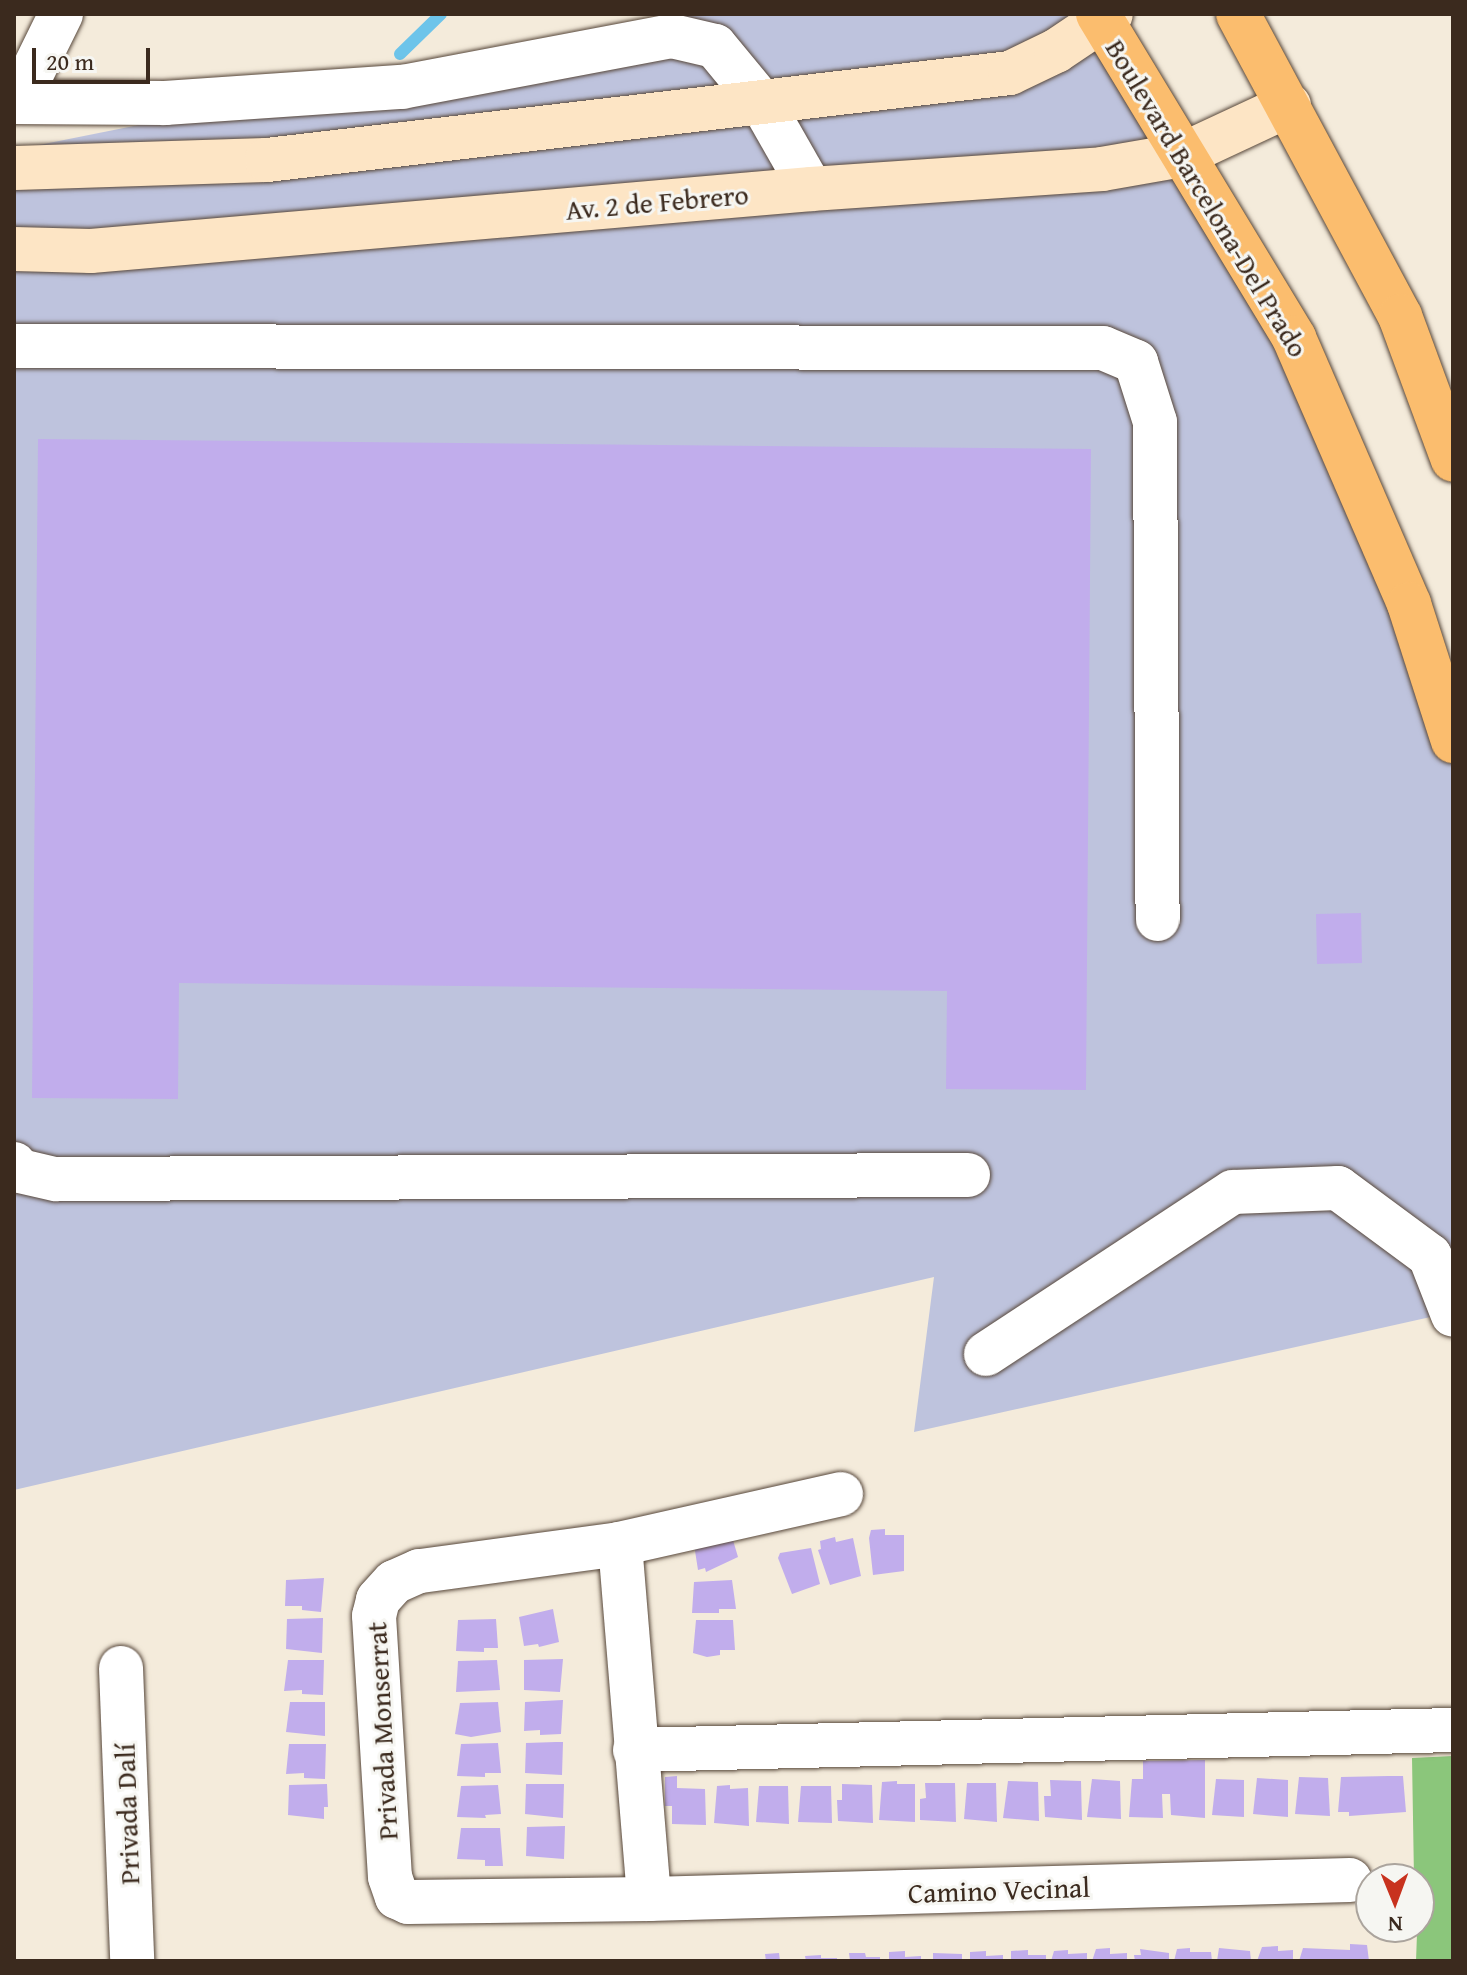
<!DOCTYPE html>
<meta charset="utf-8">
<style>
body{margin:0}
#map{position:relative;width:1467px;height:1975px;overflow:hidden;background:#f4ebdb;font-family:"Gentium Book Plus",serif}
div>[style]{position:absolute}
.industrial>*{inset:0;background:#bec3dd}
.green>*{inset:0;background:#8bc67b}
.stream>*{height:12px;margin:-6px;padding:0 6px;transform-origin:6px;border-radius:6px;background:#6dc4ea}
.building>*{inset:0;background:#c1adec}
.roads{filter:drop-shadow(0 0 2px #57473a) drop-shadow(0 0 2px #57473a)}
.street>*{height:44px;margin:-22px;padding:0 22px;transform-origin:22px;border-radius:22px;background:#fff}
.secondary>*{height:44px;margin:-22px;padding:0 22px;transform-origin:22px;border-radius:22px;background:#fde5c5}
.primary>*{height:44px;margin:-22px;padding:0 22px;transform-origin:22px;border-radius:22px;background:#fbbd6e}
span{translate:-50% -50%;white-space:nowrap;text-align:center;line-height:1.15;-webkit-text-stroke:6px #f6f6f2;paint-order:stroke}
.street-label{font-size:28px;color:#3b2a1e}
.frame{position:absolute;inset:0;border:16px solid #3b2a1e;pointer-events:none}
.north{position:absolute;left:1355px;top:1863px;width:80px;height:80px;box-sizing:border-box;background:#f6f6f2;border:2px solid #aba49d;border-radius:50%;rotate:179deg;font-size:22px;font-weight:700;line-height:32px;text-align:center;color:#3b2a1e}
.north::after{content:'';display:block;margin:auto;width:28px;height:36px;background:#c8321e;clip-path:polygon(50% 0,100% 100%,50% 72%,0 100%)}
.scale{position:absolute;left:32px;top:48px;width:118px;height:36px;box-sizing:border-box;border:4px solid #3b2a1e;border-top:0;padding-left:10px;font-size:24px;line-height:28px;white-space:nowrap;color:#3b2a1e;-webkit-text-stroke:6px #f6f6f2;paint-order:stroke}
</style>
<div id="map">
<div class="industrial">
<i style="clip-path:polygon(693px 14px,1098px 14px,1294px 338px,1453px 741px,1453px 1312px,914px 1432px,934px 1277px,14px 1490px,14px 150px)"></i>
</div>
<div class="green">
<i style="clip-path:polygon(1453px 1756px,1453px 1961px,1416px 1961px,1419px 1879px,1414px 1879px,1412px 1758px)"></i>
</div>
<div class="stream">
<i style="left:400px;top:54px;width:57px;rotate:-44.3deg"></i>
</div>
<div class="building">
<i style="clip-path:polygon(38px 439px,1091px 449px,1086px 1090px,946px 1089px,947px 991px,179px 983px,178px 1099px,32px 1098px)"></i>
<i style="clip-path:polygon(1361px 913px,1362px 963px,1317px 964px,1316px 914px)"></i>
<i style="clip-path:polygon(885px 1529px,885px 1535px,904px 1535px,904px 1571px,873px 1575px,869px 1538px,871px 1530px)"></i>
<i style="clip-path:polygon(730px 1530px,738px 1557px,706px 1572px,705px 1568px,698px 1570px,693px 1538px)"></i>
<i style="clip-path:polygon(835px 1537px,836px 1542px,853px 1538px,861px 1576px,830px 1585px,818px 1550px,821px 1549px,820px 1541px)"></i>
<i style="clip-path:polygon(811px 1548px,820px 1584px,792px 1594px,778px 1558px,780px 1553px)"></i>
<i style="clip-path:polygon(324px 1578px,321px 1612px,302px 1610px,302px 1606px,285px 1606px,286px 1580px)"></i>
<i style="clip-path:polygon(732px 1580px,736px 1609px,719px 1609px,719px 1613px,692px 1613px,694px 1582px)"></i>
<i style="clip-path:polygon(553px 1609px,559px 1642px,539px 1647px,538px 1644px,524px 1646px,519px 1617px)"></i>
<i style="clip-path:polygon(323px 1618px,322px 1653px,286px 1649px,287px 1619px)"></i>
<i style="clip-path:polygon(496px 1619px,498px 1648px,484px 1648px,484px 1652px,456px 1651px,458px 1620px)"></i>
<i style="clip-path:polygon(696px 1620px,733px 1620px,735px 1650px,720px 1650px,720px 1655px,707px 1657px,693px 1653px)"></i>
<i style="clip-path:polygon(563px 1659px,560px 1692px,524px 1690px,524px 1660px)"></i>
<i style="clip-path:polygon(288px 1660px,324px 1660px,323px 1695px,302px 1694px,302px 1690px,284px 1691px)"></i>
<i style="clip-path:polygon(497px 1660px,500px 1690px,456px 1692px,458px 1661px)"></i>
<i style="clip-path:polygon(563px 1700px,561px 1734px,540px 1735px,540px 1730px,524px 1731px,525px 1702px)"></i>
<i style="clip-path:polygon(290px 1702px,325px 1702px,325px 1736px,286px 1732px)"></i>
<i style="clip-path:polygon(498px 1702px,501px 1732px,471px 1737px,455px 1734px,460px 1703px)"></i>
<i style="clip-path:polygon(556px 1742px,563px 1742px,562px 1775px,525px 1773px,526px 1743px)"></i>
<i style="clip-path:polygon(498px 1743px,501px 1773px,485px 1773px,485px 1777px,457px 1776px,461px 1744px)"></i>
<i style="clip-path:polygon(289px 1744px,326px 1744px,325px 1779px,304px 1778px,304px 1773px,286px 1774px)"></i>
<i style="clip-path:polygon(1205px 1760px,1205px 1818px,1171px 1815px,1170px 1794px,1162px 1794px,1163px 1818px,1129px 1817px,1132px 1779px,1143px 1779px,1143px 1761px)"></i>
<i style="clip-path:polygon(677px 1776px,677px 1788px,705px 1789px,706px 1825px,672px 1824px,672px 1806px,665px 1806px,665px 1777px)"></i>
<i style="clip-path:polygon(1388px 1776px,1403px 1776px,1406px 1812px,1349px 1816px,1349px 1812px,1338px 1812px,1341px 1777px)"></i>
<i style="clip-path:polygon(1299px 1777px,1328px 1778px,1330px 1816px,1295px 1814px)"></i>
<i style="clip-path:polygon(1257px 1778px,1288px 1780px,1288px 1817px,1253px 1814px)"></i>
<i style="clip-path:polygon(1092px 1779px,1120px 1781px,1121px 1819px,1087px 1817px)"></i>
<i style="clip-path:polygon(1216px 1779px,1244px 1780px,1244px 1817px,1212px 1815px)"></i>
<i style="clip-path:polygon(1050px 1780px,1081px 1781px,1082px 1820px,1045px 1817px,1044px 1796px,1051px 1796px)"></i>
<i style="clip-path:polygon(897px 1781px,897px 1784px,915px 1784px,915px 1822px,879px 1820px,882px 1782px)"></i>
<i style="clip-path:polygon(1008px 1781px,1038px 1782px,1039px 1821px,1003px 1818px)"></i>
<i style="clip-path:polygon(925px 1783px,955px 1783px,956px 1822px,920px 1820px,920px 1799px,926px 1798px)"></i>
<i style="clip-path:polygon(967px 1783px,996px 1783px,997px 1822px,964px 1819px)"></i>
<i style="clip-path:polygon(327px 1784px,328px 1807px,324px 1807px,324px 1819px,288px 1815px,289px 1785px)"></i>
<i style="clip-path:polygon(526px 1784px,564px 1784px,563px 1818px,525px 1814px)"></i>
<i style="clip-path:polygon(842px 1784px,872px 1785px,873px 1823px,838px 1821px,837px 1800px,842px 1800px)"></i>
<i style="clip-path:polygon(498px 1785px,501px 1814px,485px 1815px,486px 1818px,457px 1817px,461px 1786px)"></i>
<i style="clip-path:polygon(730px 1785px,730px 1789px,748px 1788px,749px 1826px,714px 1823px,717px 1786px)"></i>
<i style="clip-path:polygon(759px 1786px,788px 1786px,789px 1824px,756px 1822px)"></i>
<i style="clip-path:polygon(801px 1786px,831px 1786px,832px 1823px,798px 1822px)"></i>
<i style="clip-path:polygon(565px 1826px,564px 1859px,526px 1856px,527px 1827px)"></i>
<i style="clip-path:polygon(461px 1828px,500px 1828px,503px 1866px,485px 1866px,485px 1860px,457px 1859px)"></i>
<i style="clip-path:polygon(1350px 1944px,1367px 1945px,1369px 1961px,1299px 1961px,1303px 1948px,1350px 1950px)"></i>
<i style="clip-path:polygon(1278px 1946px,1278px 1951px,1293px 1950px,1293px 1961px,1257px 1961px,1262px 1947px)"></i>
<i style="clip-path:polygon(1110px 1948px,1110px 1954px,1127px 1953px,1127px 1961px,1092px 1961px,1096px 1949px)"></i>
<i style="clip-path:polygon(1190px 1948px,1190px 1952px,1211px 1952px,1212px 1961px,1174px 1961px,1177px 1949px)"></i>
<i style="clip-path:polygon(1219px 1948px,1250px 1951px,1251px 1961px,1217px 1961px)"></i>
<i style="clip-path:polygon(1140px 1949px,1169px 1953px,1169px 1961px,1135px 1961px,1134px 1955px,1141px 1955px)"></i>
<i style="clip-path:polygon(1028px 1950px,1028px 1955px,1046px 1955px,1046px 1961px,1011px 1961px,1011px 1951px)"></i>
<i style="clip-path:polygon(1068px 1950px,1068px 1954px,1087px 1953px,1087px 1961px,1051px 1961px,1054px 1951px)"></i>
<i style="clip-path:polygon(905px 1951px,905px 1957px,921px 1956px,921px 1961px,889px 1961px,889px 1952px)"></i>
<i style="clip-path:polygon(986px 1951px,986px 1956px,1003px 1955px,1003px 1961px,970px 1961px,970px 1952px)"></i>
<i style="clip-path:polygon(779px 1953px,780px 1961px,766px 1961px,765px 1954px)"></i>
<i style="clip-path:polygon(849px 1953px,865px 1953px,866px 1957px,880px 1957px,880px 1961px,850px 1961px)"></i>
<i style="clip-path:polygon(933px 1953px,962px 1954px,962px 1961px,933px 1961px)"></i>
<i style="clip-path:polygon(821px 1955px,821px 1958px,837px 1958px,837px 1961px,806px 1961px,805px 1956px)"></i>
</div>
<div class="roads">
<div class="street">
<i style="left:14px;top:83px;width:19px;rotate:-25deg"></i>
<i style="left:31px;top:75px;width:68px;rotate:-63.8deg"></i>
<i style="left:14px;top:102px;width:151px;rotate:0.4deg"></i>
<i style="left:165px;top:103px;width:238px;rotate:-3.9deg"></i>
<i style="left:402px;top:87px;width:275px;rotate:-10.7deg"></i>
<i style="left:672px;top:36px;width:44px;rotate:13.1deg"></i>
<i style="left:715px;top:46px;width:74px;rotate:50.5deg"></i>
<i style="left:762px;top:103px;width:99px;rotate:60.3deg"></i>
<i style="left:14px;top:346px;width:1089px;rotate:0.11deg"></i>
<i style="left:1103px;top:348px;width:36px;rotate:23deg"></i>
<i style="left:1136px;top:362px;width:63px;rotate:72.4deg"></i>
<i style="left:1155px;top:422px;width:497px;rotate:89.7deg"></i>
<i style="left:14px;top:1164px;width:9px;rotate:49deg"></i>
<i style="left:20px;top:1171px;width:37px;rotate:13deg"></i>
<i style="left:56px;top:1179px;width:912px;rotate:-0.25deg"></i>
<i style="left:986px;top:1354px;width:295px;rotate:-33.3deg"></i>
<i style="left:1233px;top:1192px;width:105px;rotate:-2.2deg"></i>
<i style="left:1338px;top:1188px;width:114px;rotate:36.5deg"></i>
<i style="left:1430px;top:1256px;width:63px;rotate:68.7deg"></i>
<i style="left:841px;top:1494px;width:227px;rotate:167.3deg"></i>
<i style="left:620px;top:1544px;width:203px;rotate:172.3deg"></i>
<i style="left:419px;top:1571px;width:27px;rotate:156deg"></i>
<i style="left:394px;top:1582px;width:24px;rotate:132deg"></i>
<i style="left:378px;top:1600px;width:16px;rotate:104deg"></i>
<i style="left:374px;top:1616px;width:261px;rotate:86.5deg"></i>
<i style="left:390px;top:1877px;width:21px;rotate:71deg"></i>
<i style="left:397px;top:1897px;width:12px;rotate:24deg"></i>
<i style="left:408px;top:1902px;width:241px;rotate:-0.7deg"></i>
<i style="left:649px;top:1899px;width:701px;rotate:-1.55deg"></i>
<i style="left:620px;top:1544px;width:356px;rotate:85.3deg"></i>
<i style="left:121px;top:1668px;width:293px;rotate:87.8deg"></i>
<i style="left:635px;top:1750px;width:818px;rotate:-1.4deg"></i>
</div>
<div class="secondary">
<i style="left:14px;top:168px;width:253px;rotate:-1.8deg"></i>
<i style="left:267px;top:160px;width:748px;rotate:-6.68deg"></i>
<i style="left:1010px;top:73px;width:51px;rotate:-25.6deg"></i>
<i style="left:1056px;top:51px;width:66px;rotate:-33.9deg"></i>
<i style="left:14px;top:249px;width:77px;rotate:1.5deg"></i>
<i style="left:91px;top:251px;width:723px;rotate:-4.92deg"></i>
<i style="left:811px;top:189px;width:292px;rotate:-3.9deg"></i>
<i style="left:1102px;top:169px;width:81px;rotate:-9.9deg"></i>
<i style="left:1182px;top:155px;width:118px;rotate:-25deg"></i>
</div>
<div class="primary">
<i style="left:1098px;top:14px;width:379px;rotate:58.8deg"></i>
<i style="left:1294px;top:338px;width:290px;rotate:66.6deg"></i>
<i style="left:1409px;top:604px;width:144px;rotate:72.2deg"></i>
<i style="left:1238px;top:14px;width:343px;rotate:61.8deg"></i>
<i style="left:1400px;top:316px;width:153px;rotate:69.8deg"></i>
</div>
</div>
<div class="street-label">
<span style="left:1207px;top:198px;rotate:59deg">Boulevard Barcelona-Del Prado</span>
<span style="left:657px;top:202px;rotate:-5deg">Av. 2 de Febrero</span>
<span style="left:382px;top:1731px;rotate:-93deg">Privada Monserrat</span>
<span style="left:127px;top:1814px;rotate:-92deg">Privada Dalí</span>
<span style="left:999px;top:1890px;rotate:-2deg">Camino Vecinal</span>
</div>
<div class="frame"></div>
<div class="north">N</div>
<div class="scale">20 m</div>
</div>
